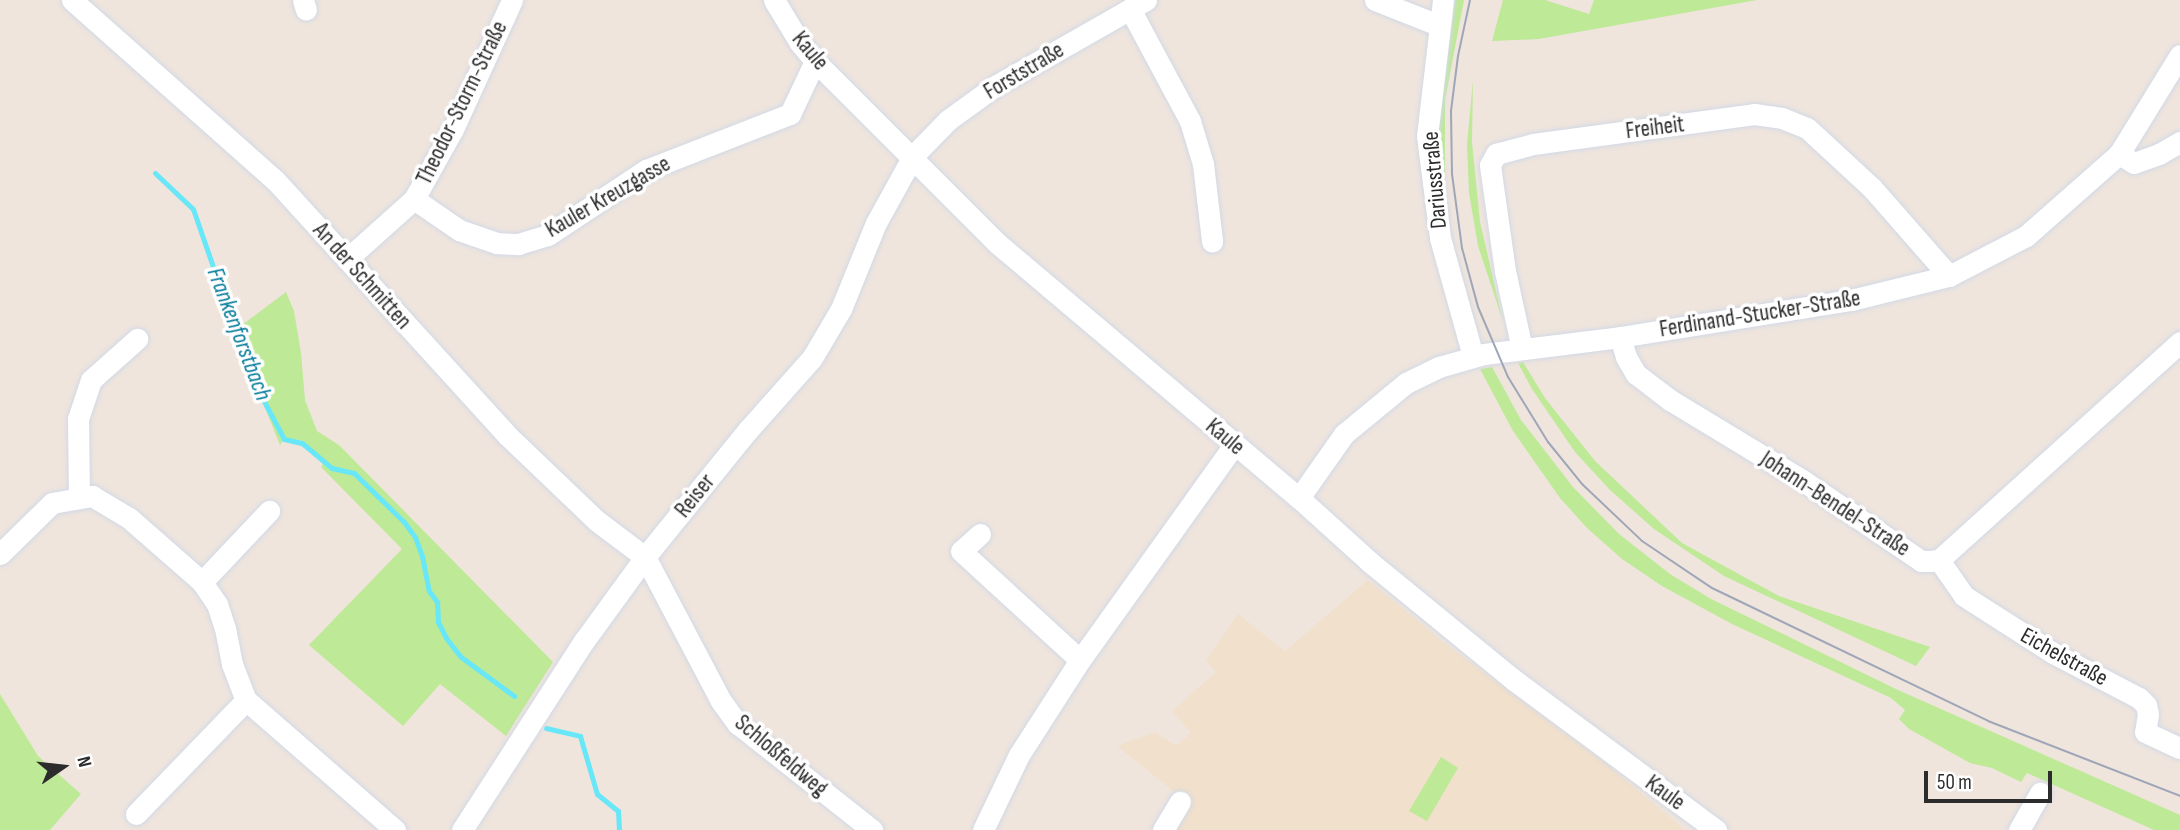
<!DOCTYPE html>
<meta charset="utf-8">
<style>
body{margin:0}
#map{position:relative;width:2180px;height:830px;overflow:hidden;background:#efe5dd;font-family:"Sofia Sans Condensed",sans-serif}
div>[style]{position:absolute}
.education>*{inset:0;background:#f1e0cc}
.green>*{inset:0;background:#bee996}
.stream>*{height:5px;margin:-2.5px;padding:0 2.5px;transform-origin:2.5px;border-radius:2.5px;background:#68e7f9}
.roads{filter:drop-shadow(0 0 2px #d2d9e6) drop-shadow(0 0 2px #d2d9e6)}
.street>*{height:21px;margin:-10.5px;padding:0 10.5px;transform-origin:10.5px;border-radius:10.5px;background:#fff}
.tram>*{height:2px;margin:-1px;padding:0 1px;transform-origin:1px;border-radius:1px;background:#9fa6b8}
span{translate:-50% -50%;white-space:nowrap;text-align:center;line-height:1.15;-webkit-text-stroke:7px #fff;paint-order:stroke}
.street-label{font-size:23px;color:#2c2c2c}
.water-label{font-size:24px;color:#047c9b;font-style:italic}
.north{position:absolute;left:28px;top:732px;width:70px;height:70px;-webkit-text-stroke:5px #fff;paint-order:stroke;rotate:76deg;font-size:19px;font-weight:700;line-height:28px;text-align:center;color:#2c2c2c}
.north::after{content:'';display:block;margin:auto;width:24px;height:32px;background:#2c2c2c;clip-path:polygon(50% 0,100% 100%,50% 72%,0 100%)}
.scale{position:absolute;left:1924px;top:771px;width:128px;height:32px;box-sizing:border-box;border:4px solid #2c2c2c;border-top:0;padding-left:9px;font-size:21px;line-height:24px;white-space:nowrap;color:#2c2c2c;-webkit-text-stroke:5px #fff;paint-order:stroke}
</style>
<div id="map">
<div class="education">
<i style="clip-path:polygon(1368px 580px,1442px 641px,1609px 766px,1685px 830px,1170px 830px,1181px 797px,1117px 746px,1155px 732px,1176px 746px,1191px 733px,1172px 711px,1216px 672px,1206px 660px,1238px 614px,1285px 651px)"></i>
</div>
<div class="green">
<i style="clip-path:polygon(1455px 0,1464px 0,1445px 100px,1445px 197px,1439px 129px)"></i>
<i style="clip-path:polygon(1503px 0,1545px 0,1589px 14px,1594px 0,1757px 0,1539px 39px,1492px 41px)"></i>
<i style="clip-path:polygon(1473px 80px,1472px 142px,1480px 222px,1503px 321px,1478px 246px,1469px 193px,1467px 145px)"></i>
<i style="clip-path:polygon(286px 292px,294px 311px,301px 353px,305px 400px,317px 431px,339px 445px,553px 662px,506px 736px,440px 684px,403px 726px,309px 645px,402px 549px,321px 467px,324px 462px,303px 441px,285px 438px,280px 445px,234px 331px)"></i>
<i style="clip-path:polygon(1523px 362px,1545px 398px,1595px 461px,1682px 543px,1779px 596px,1930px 647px,1916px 666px,1724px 576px,1654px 529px,1610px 490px,1575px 452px,1532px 389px,1518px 363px)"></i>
<i style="clip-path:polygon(1492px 367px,1521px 420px,1573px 487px,1619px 534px,1670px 574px,1711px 599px,1898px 690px,2180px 815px,2180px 830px,2154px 830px,2027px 773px,2021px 782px,1992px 768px,1970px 763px,1909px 729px,1899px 719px,1905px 710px,1891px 698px,1732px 624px,1662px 586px,1622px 559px,1587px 528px,1560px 498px,1513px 431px,1480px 369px)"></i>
<i style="clip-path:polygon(0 694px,38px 756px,81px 794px,50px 830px,0 830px)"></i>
<i style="clip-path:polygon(1441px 757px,1458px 768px,1427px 821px,1409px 811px)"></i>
</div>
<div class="stream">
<i style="left:155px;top:173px;width:52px;rotate:43.5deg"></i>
<i style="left:193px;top:209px;width:180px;rotate:70.9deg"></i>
<i style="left:252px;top:379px;width:68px;rotate:61.9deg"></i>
<i style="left:284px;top:439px;width:18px;rotate:13deg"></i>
<i style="left:302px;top:443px;width:39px;rotate:40deg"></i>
<i style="left:332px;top:468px;width:23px;rotate:13deg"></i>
<i style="left:354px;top:473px;width:70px;rotate:44.4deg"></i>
<i style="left:404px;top:522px;width:19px;rotate:54deg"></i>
<i style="left:415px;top:537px;width:20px;rotate:70deg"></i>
<i style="left:422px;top:556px;width:36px;rotate:79deg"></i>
<i style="left:429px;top:591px;width:14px;rotate:54deg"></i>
<i style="left:437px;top:602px;width:20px;rotate:87deg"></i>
<i style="left:438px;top:622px;width:18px;rotate:63deg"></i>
<i style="left:446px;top:638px;width:24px;rotate:52deg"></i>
<i style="left:461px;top:657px;width:66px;rotate:36.3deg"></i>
<i style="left:546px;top:728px;width:35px;rotate:13deg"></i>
<i style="left:580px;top:736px;width:60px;rotate:73.7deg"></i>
<i style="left:597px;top:794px;width:27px;rotate:39deg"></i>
<i style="left:618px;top:811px;width:19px;rotate:87deg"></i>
</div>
<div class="roads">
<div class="street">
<i style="left:72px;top:0;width:271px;rotate:41.6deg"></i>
<i style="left:275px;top:180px;width:346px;rotate:47.7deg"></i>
<i style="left:508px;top:436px;width:123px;rotate:43.7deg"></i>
<i style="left:597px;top:521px;width:60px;rotate:36.9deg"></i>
<i style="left:645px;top:557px;width:163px;rotate:62.2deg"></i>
<i style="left:721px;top:701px;width:29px;rotate:54deg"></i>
<i style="left:738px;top:724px;width:171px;rotate:38.3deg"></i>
<i style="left:303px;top:0;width:10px;rotate:73deg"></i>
<i style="left:774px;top:0;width:50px;rotate:58.8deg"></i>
<i style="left:800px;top:43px;width:23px;rotate:50deg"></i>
<i style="left:815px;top:61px;width:257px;rotate:45deg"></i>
<i style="left:997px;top:243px;width:395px;rotate:40.2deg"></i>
<i style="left:1299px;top:498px;width:97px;rotate:42.1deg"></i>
<i style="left:1371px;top:563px;width:185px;rotate:39.3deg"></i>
<i style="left:1514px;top:680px;width:252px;rotate:36.6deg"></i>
<i style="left:1375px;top:0;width:68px;rotate:21.6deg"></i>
<i style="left:1443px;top:0;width:137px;rotate:96.7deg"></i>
<i style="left:1427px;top:136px;width:103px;rotate:82.7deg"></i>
<i style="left:1440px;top:238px;width:123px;rotate:74.4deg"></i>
<i style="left:1130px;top:9px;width:127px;rotate:61.8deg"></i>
<i style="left:1190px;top:121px;width:45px;rotate:73.2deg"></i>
<i style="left:1203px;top:164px;width:78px;rotate:83.3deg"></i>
<i style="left:2119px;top:154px;width:17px;rotate:31deg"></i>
<i style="left:2134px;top:163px;width:27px;rotate:-20deg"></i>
<i style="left:2159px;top:154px;width:24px;rotate:-30deg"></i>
<i style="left:414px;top:199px;width:55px;rotate:34.6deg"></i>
<i style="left:459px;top:230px;width:39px;rotate:19deg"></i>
<i style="left:496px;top:243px;width:22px;rotate:3deg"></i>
<i style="left:518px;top:244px;width:31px;rotate:-17deg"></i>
<i style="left:548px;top:235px;width:118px;rotate:-33.6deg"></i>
<i style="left:646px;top:170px;width:155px;rotate:-21.3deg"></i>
<i style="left:790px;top:114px;width:59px;rotate:-64.7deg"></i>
<i style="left:347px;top:259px;width:90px;rotate:-41.8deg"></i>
<i style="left:414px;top:199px;width:80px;rotate:-60.9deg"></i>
<i style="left:453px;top:129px;width:142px;rotate:-65.4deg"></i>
<i style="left:1620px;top:337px;width:21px;rotate:73deg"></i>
<i style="left:1626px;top:357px;width:20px;rotate:60deg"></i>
<i style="left:1636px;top:374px;width:43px;rotate:37.4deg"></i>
<i style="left:1670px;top:400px;width:154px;rotate:31.2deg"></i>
<i style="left:1802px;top:480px;width:144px;rotate:34.2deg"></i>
<i style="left:1921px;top:561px;width:9px"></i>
<i style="left:1930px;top:561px;width:9px;rotate:-6deg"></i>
<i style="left:1939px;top:560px;width:325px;rotate:-42.1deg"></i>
<i style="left:1522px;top:349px;width:80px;rotate:-102.3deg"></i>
<i style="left:1505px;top:271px;width:107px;rotate:-98.1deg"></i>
<i style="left:1490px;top:165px;width:13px;rotate:-61deg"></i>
<i style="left:1496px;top:154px;width:38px;rotate:-15deg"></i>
<i style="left:1533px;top:144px;width:223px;rotate:-7.7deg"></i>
<i style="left:1754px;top:114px;width:28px;rotate:8deg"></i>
<i style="left:1782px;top:118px;width:27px;rotate:22deg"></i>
<i style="left:1807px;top:128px;width:88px;rotate:42.7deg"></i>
<i style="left:1872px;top:188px;width:117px;rotate:48.8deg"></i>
<i style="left:79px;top:498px;width:79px;rotate:-90.7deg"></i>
<i style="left:78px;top:419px;width:41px;rotate:-71.6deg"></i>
<i style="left:91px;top:380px;width:62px;rotate:-41.7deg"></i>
<i style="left:1299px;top:498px;width:78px;rotate:-54.9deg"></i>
<i style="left:1344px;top:434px;width:80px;rotate:-39.4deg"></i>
<i style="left:1406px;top:383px;width:37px;rotate:-26deg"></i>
<i style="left:1439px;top:367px;width:47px;rotate:-16.1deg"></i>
<i style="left:1484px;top:354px;width:137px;rotate:-7.1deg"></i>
<i style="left:1620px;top:337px;width:234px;rotate:-9.1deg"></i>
<i style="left:1851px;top:300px;width:101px;rotate:-13.8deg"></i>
<i style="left:1949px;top:276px;width:87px;rotate:-27.5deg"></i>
<i style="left:2026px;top:236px;width:124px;rotate:-41.4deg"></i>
<i style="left:2119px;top:154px;width:116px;rotate:-58.4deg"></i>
<i style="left:980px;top:534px;width:25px;rotate:138deg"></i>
<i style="left:961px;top:551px;width:161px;rotate:42.5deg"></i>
<i style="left:0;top:554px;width:73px;rotate:-44.4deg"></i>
<i style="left:52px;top:503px;width:41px;rotate:-9.9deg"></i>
<i style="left:92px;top:496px;width:43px;rotate:30.7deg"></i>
<i style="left:129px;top:518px;width:97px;rotate:41.2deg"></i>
<i style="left:202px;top:582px;width:27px;rotate:56deg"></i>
<i style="left:217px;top:604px;width:25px;rotate:72deg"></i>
<i style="left:225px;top:628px;width:37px;rotate:79deg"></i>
<i style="left:232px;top:664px;width:39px;rotate:69deg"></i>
<i style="left:246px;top:700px;width:198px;rotate:41.1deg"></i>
<i style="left:1939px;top:560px;width:44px;rotate:55.2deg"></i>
<i style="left:1964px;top:596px;width:106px;rotate:32.6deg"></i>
<i style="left:2053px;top:653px;width:97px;rotate:27.6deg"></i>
<i style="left:2139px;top:698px;width:10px;rotate:45deg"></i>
<i style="left:2146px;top:705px;width:9px;rotate:77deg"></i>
<i style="left:2148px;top:714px;width:18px;rotate:99deg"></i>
<i style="left:2145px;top:732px;width:38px;rotate:25deg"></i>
<i style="left:202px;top:582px;width:98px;rotate:-46.7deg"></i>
<i style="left:136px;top:814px;width:158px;rotate:-46deg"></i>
<i style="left:462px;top:830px;width:225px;rotate:-57.2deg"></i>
<i style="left:584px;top:641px;width:104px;rotate:-54deg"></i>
<i style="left:645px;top:557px;width:164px;rotate:-51deg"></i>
<i style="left:748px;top:430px;width:96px;rotate:-48.4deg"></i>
<i style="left:812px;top:358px;width:57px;rotate:-59.4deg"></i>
<i style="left:841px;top:309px;width:93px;rotate:-67.9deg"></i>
<i style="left:876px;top:223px;width:77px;rotate:-61.1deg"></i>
<i style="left:913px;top:156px;width:50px;rotate:-45.8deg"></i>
<i style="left:948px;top:120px;width:58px;rotate:-35.9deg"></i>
<i style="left:995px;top:86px;width:174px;rotate:-29.7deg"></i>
<i style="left:983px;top:830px;width:83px;rotate:-64.4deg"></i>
<i style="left:1019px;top:755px;width:113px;rotate:-57.3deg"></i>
<i style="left:1080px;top:660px;width:264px;rotate:-54.4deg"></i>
<i style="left:1163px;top:830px;width:33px;rotate:-59deg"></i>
<i style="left:2019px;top:830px;width:43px;rotate:-60.4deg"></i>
</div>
</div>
<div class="tram">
<i style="left:1470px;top:0;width:57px;rotate:102.1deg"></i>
<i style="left:1458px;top:56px;width:55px;rotate:97.3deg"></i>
<i style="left:1451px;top:111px;width:63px;rotate:89.1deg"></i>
<i style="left:1452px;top:174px;width:75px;rotate:82.3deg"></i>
<i style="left:1462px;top:248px;width:61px;rotate:74.8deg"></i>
<i style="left:1478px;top:307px;width:76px;rotate:66.8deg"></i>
<i style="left:1508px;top:377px;width:76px;rotate:58.4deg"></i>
<i style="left:1548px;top:442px;width:54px;rotate:51deg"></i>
<i style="left:1582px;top:484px;width:83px;rotate:43.5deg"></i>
<i style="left:1642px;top:541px;width:84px;rotate:33.9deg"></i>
<i style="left:1712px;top:588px;width:306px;rotate:25.7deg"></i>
<i style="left:1988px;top:721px;width:206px;rotate:21.3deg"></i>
</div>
<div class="street-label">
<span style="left:810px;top:51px;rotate:50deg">Kaule</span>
<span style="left:1024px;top:71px;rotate:-31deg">Forststraße</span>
<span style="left:462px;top:103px;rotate:-64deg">Theodor-Storm-Straße</span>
<span style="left:1655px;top:128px;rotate:-7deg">Freiheit</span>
<span style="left:1435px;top:180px;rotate:-95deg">Dariusstraße</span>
<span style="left:608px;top:197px;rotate:-30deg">Kauler Kreuzgasse</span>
<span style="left:362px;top:276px;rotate:48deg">An der Schmitten</span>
<span style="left:1760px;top:314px;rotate:-9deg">Ferdinand-Stucker-Straße</span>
<span style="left:1225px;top:437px;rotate:40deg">Kaule</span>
<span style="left:695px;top:496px;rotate:-51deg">Reiser</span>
<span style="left:1835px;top:504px;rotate:33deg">Johann-Bendel-Straße</span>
<span style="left:2064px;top:657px;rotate:29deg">Eichelstraße</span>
<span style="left:781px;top:756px;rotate:40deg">Schloßfeldweg</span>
<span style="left:1665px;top:793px;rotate:36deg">Kaule</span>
</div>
<div class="water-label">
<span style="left:239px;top:334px;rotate:69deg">Frankenforstbach</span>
</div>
<div class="north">N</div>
<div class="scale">50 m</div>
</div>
